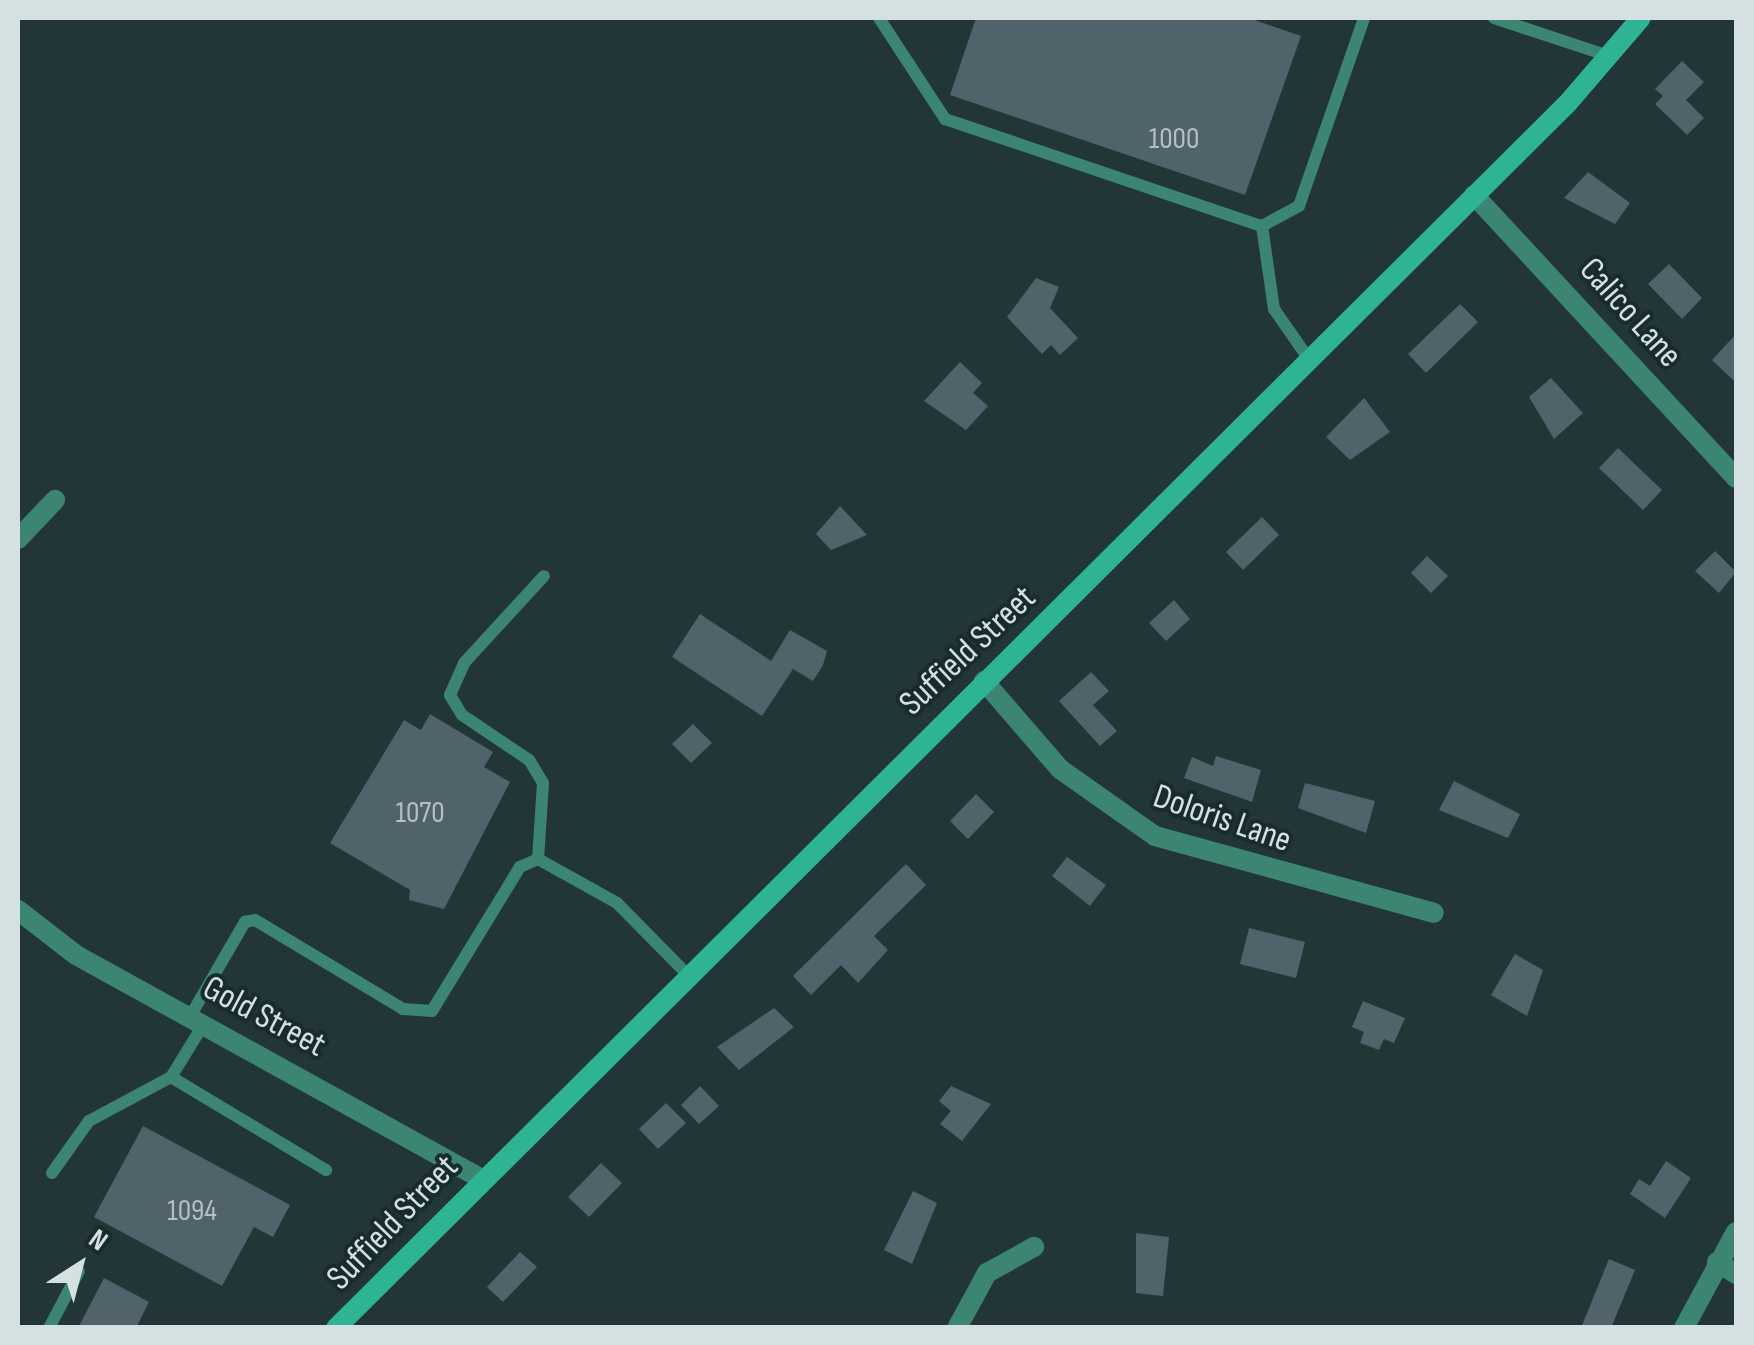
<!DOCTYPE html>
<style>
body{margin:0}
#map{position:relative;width:1754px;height:1345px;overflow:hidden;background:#223637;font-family:"Sofia Sans Condensed",sans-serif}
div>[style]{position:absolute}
.building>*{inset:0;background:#50626a}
.lane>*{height:12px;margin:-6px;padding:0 6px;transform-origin:6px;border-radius:6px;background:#3c8572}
.street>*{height:20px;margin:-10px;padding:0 10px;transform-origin:10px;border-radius:10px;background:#3c8572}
.secondary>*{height:20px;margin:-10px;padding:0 10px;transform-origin:10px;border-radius:10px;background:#2eb395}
span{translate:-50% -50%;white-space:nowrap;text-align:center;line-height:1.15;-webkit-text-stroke:8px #182c2d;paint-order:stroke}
.number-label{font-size:30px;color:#b3c0c3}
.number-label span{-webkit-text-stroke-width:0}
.street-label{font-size:35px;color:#d4e0e1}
.frame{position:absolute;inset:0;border:20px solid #d4e0e1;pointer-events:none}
.north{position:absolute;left:30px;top:1215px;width:100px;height:100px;-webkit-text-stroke:8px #182c2d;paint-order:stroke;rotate:36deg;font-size:28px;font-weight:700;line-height:40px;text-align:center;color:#d4e0e1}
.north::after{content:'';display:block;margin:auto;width:35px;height:45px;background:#d4e0e1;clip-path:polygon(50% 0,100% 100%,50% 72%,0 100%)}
</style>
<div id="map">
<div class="building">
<i style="clip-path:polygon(976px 18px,1249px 18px,1301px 36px,1245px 195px,950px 95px)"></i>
<i style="clip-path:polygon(1682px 61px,1704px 82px,1686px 100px,1704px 118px,1687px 135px,1655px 104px,1663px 96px,1655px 89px)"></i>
<i style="clip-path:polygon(1588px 172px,1630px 203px,1615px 224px,1564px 198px)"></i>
<i style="clip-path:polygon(1669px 264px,1702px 298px,1682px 319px,1648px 284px)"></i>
<i style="clip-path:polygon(1036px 278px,1059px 287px,1050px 308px,1078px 338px,1060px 355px,1051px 345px,1042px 354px,1007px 317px)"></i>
<i style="clip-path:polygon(1460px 304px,1478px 322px,1426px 373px,1408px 354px)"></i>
<i style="clip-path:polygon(1736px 334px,1736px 383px,1712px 360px)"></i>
<i style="clip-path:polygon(960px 362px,982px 383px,973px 393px,988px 406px,966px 430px,924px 401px)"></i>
<i style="clip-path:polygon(1551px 378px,1583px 413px,1554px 439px,1529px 397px)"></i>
<i style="clip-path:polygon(1364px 398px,1390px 432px,1350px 460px,1326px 437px)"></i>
<i style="clip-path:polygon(1618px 448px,1662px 490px,1643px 510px,1599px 468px)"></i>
<i style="clip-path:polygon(840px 506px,867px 535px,831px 550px,816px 534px)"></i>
<i style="clip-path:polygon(1262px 517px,1279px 535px,1243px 570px,1226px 552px)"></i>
<i style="clip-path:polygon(1715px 551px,1736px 572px,1719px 593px,1695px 571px)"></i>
<i style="clip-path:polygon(1427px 556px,1448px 576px,1431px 593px,1411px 573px)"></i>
<i style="clip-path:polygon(1174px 600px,1190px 619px,1166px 641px,1149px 623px)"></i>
<i style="clip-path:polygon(700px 614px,771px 661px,790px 630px,827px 651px,823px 665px,813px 681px,793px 669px,762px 716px,672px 657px)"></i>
<i style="clip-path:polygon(1091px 672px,1109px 691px,1093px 705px,1117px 731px,1100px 746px,1059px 701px)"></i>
<i style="clip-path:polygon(430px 714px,493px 752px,484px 767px,510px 782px,444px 909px,409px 900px,410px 890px,330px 843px,404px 720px,421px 730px)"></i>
<i style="clip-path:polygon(693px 724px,712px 743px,691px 763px,672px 744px)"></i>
<i style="clip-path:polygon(1216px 756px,1261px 770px,1252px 802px,1184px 778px,1192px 757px,1213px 766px)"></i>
<i style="clip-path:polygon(1454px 781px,1520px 814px,1508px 838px,1439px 810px)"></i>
<i style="clip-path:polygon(1305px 783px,1375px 801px,1366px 833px,1298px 808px)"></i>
<i style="clip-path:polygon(976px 794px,994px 812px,968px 839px,950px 821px)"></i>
<i style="clip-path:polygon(1067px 857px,1106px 885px,1090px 906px,1052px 876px)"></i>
<i style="clip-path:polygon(906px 864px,926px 885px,874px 936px,888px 950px,858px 983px,841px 965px,811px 995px,793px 976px)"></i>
<i style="clip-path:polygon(1249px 928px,1305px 942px,1296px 978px,1240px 964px)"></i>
<i style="clip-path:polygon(1515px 954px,1543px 970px,1527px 1016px,1491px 995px)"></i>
<i style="clip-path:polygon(1363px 1001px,1405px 1018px,1394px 1043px,1384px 1039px,1379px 1050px,1360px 1043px,1364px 1032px,1352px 1027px)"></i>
<i style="clip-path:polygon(774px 1008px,794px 1027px,739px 1070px,717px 1047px)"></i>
<i style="clip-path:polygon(700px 1086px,719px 1106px,699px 1124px,681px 1105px)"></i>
<i style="clip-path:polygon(951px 1086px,991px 1104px,962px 1141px,940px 1124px,951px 1111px,939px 1101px)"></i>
<i style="clip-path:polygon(666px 1103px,686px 1123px,658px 1149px,639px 1129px)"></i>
<i style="clip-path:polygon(143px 1126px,290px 1205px,273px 1237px,254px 1227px,222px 1286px,94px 1217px)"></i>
<i style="clip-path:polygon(1666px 1161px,1691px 1178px,1665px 1218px,1630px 1194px,1639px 1179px,1650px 1186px)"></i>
<i style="clip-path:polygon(601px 1163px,622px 1183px,589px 1217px,568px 1197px)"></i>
<i style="clip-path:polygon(913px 1191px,937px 1203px,912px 1264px,884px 1250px)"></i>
<i style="clip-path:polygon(1136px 1233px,1169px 1237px,1163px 1296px,1136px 1293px)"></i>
<i style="clip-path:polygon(520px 1252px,537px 1267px,503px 1302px,487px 1287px)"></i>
<i style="clip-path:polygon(1609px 1259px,1635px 1270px,1611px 1328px,1581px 1328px)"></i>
<i style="clip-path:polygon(104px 1278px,149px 1302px,136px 1328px,78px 1328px)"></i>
</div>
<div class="lane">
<i style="left:879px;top:18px;width:121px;rotate:56.8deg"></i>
<i style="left:945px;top:119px;width:335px;rotate:18.7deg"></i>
<i style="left:1262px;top:226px;width:42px;rotate:-28.4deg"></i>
<i style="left:1299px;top:206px;width:199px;rotate:-70.9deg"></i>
<i style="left:1494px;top:18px;width:115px;rotate:18.3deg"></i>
<i style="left:1262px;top:226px;width:84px;rotate:81.8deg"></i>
<i style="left:1274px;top:309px;width:60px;rotate:55.2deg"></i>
<i style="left:538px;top:859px;width:76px;rotate:-86.2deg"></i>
<i style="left:543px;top:783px;width:27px;rotate:-121deg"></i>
<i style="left:529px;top:760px;width:81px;rotate:-146.1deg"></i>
<i style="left:462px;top:715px;width:23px;rotate:-121deg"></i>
<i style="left:450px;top:695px;width:35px;rotate:-66deg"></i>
<i style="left:464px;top:663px;width:118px;rotate:-47.4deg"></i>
<i style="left:191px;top:1015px;width:108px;rotate:-59.9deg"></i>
<i style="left:245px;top:922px;width:10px;rotate:-11deg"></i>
<i style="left:255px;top:920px;width:173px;rotate:31deg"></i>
<i style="left:403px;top:1009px;width:29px;rotate:4deg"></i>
<i style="left:432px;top:1011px;width:169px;rotate:-58.6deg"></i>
<i style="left:520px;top:867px;width:20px;rotate:-24deg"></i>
<i style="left:538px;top:859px;width:90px;rotate:29.1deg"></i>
<i style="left:617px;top:903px;width:103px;rotate:45.4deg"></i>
<i style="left:205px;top:1022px;width:65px;rotate:121.7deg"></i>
<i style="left:171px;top:1077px;width:181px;rotate:31deg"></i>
<i style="left:52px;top:1173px;width:64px;rotate:-54.6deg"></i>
<i style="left:89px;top:1121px;width:93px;rotate:-28.2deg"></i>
<i style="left:49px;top:1328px;width:64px;rotate:-62.2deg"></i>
</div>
<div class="street">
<i style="left:1474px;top:195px;width:386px;rotate:47.2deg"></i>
<i style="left:18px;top:539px;width:54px;rotate:-46.5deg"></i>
<i style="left:984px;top:681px;width:116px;rotate:49.2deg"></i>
<i style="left:1060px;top:769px;width:116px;rotate:35.2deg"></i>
<i style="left:1155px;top:836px;width:289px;rotate:15.4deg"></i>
<i style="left:18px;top:910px;width:73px;rotate:37.8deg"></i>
<i style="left:76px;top:955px;width:463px;rotate:28.9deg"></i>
<i style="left:1717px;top:1262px;width:22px;rotate:32deg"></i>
<i style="left:957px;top:1328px;width:63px;rotate:-61.4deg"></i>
<i style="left:987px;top:1273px;width:54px;rotate:-29deg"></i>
<i style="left:1684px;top:1328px;width:109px;rotate:-61.6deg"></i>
</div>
<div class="secondary">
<i style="left:336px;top:1328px;width:1736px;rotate:-44.84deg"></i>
<i style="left:1567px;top:104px;width:113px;rotate:-49.3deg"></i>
</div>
<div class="number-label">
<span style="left:1174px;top:139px">1000</span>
<span style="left:420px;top:813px">1070</span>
<span style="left:192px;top:1211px">1094</span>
</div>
<div class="street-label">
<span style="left:1630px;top:313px;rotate:48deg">Calico Lane</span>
<span style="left:968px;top:651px;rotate:-43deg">Suffield Street</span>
<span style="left:1222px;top:819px;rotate:19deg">Doloris Lane</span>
<span style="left:264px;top:1017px;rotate:28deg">Gold Street</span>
<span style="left:393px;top:1223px;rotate:-46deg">Suffield Street</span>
</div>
<div class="frame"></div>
<div class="north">N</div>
</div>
